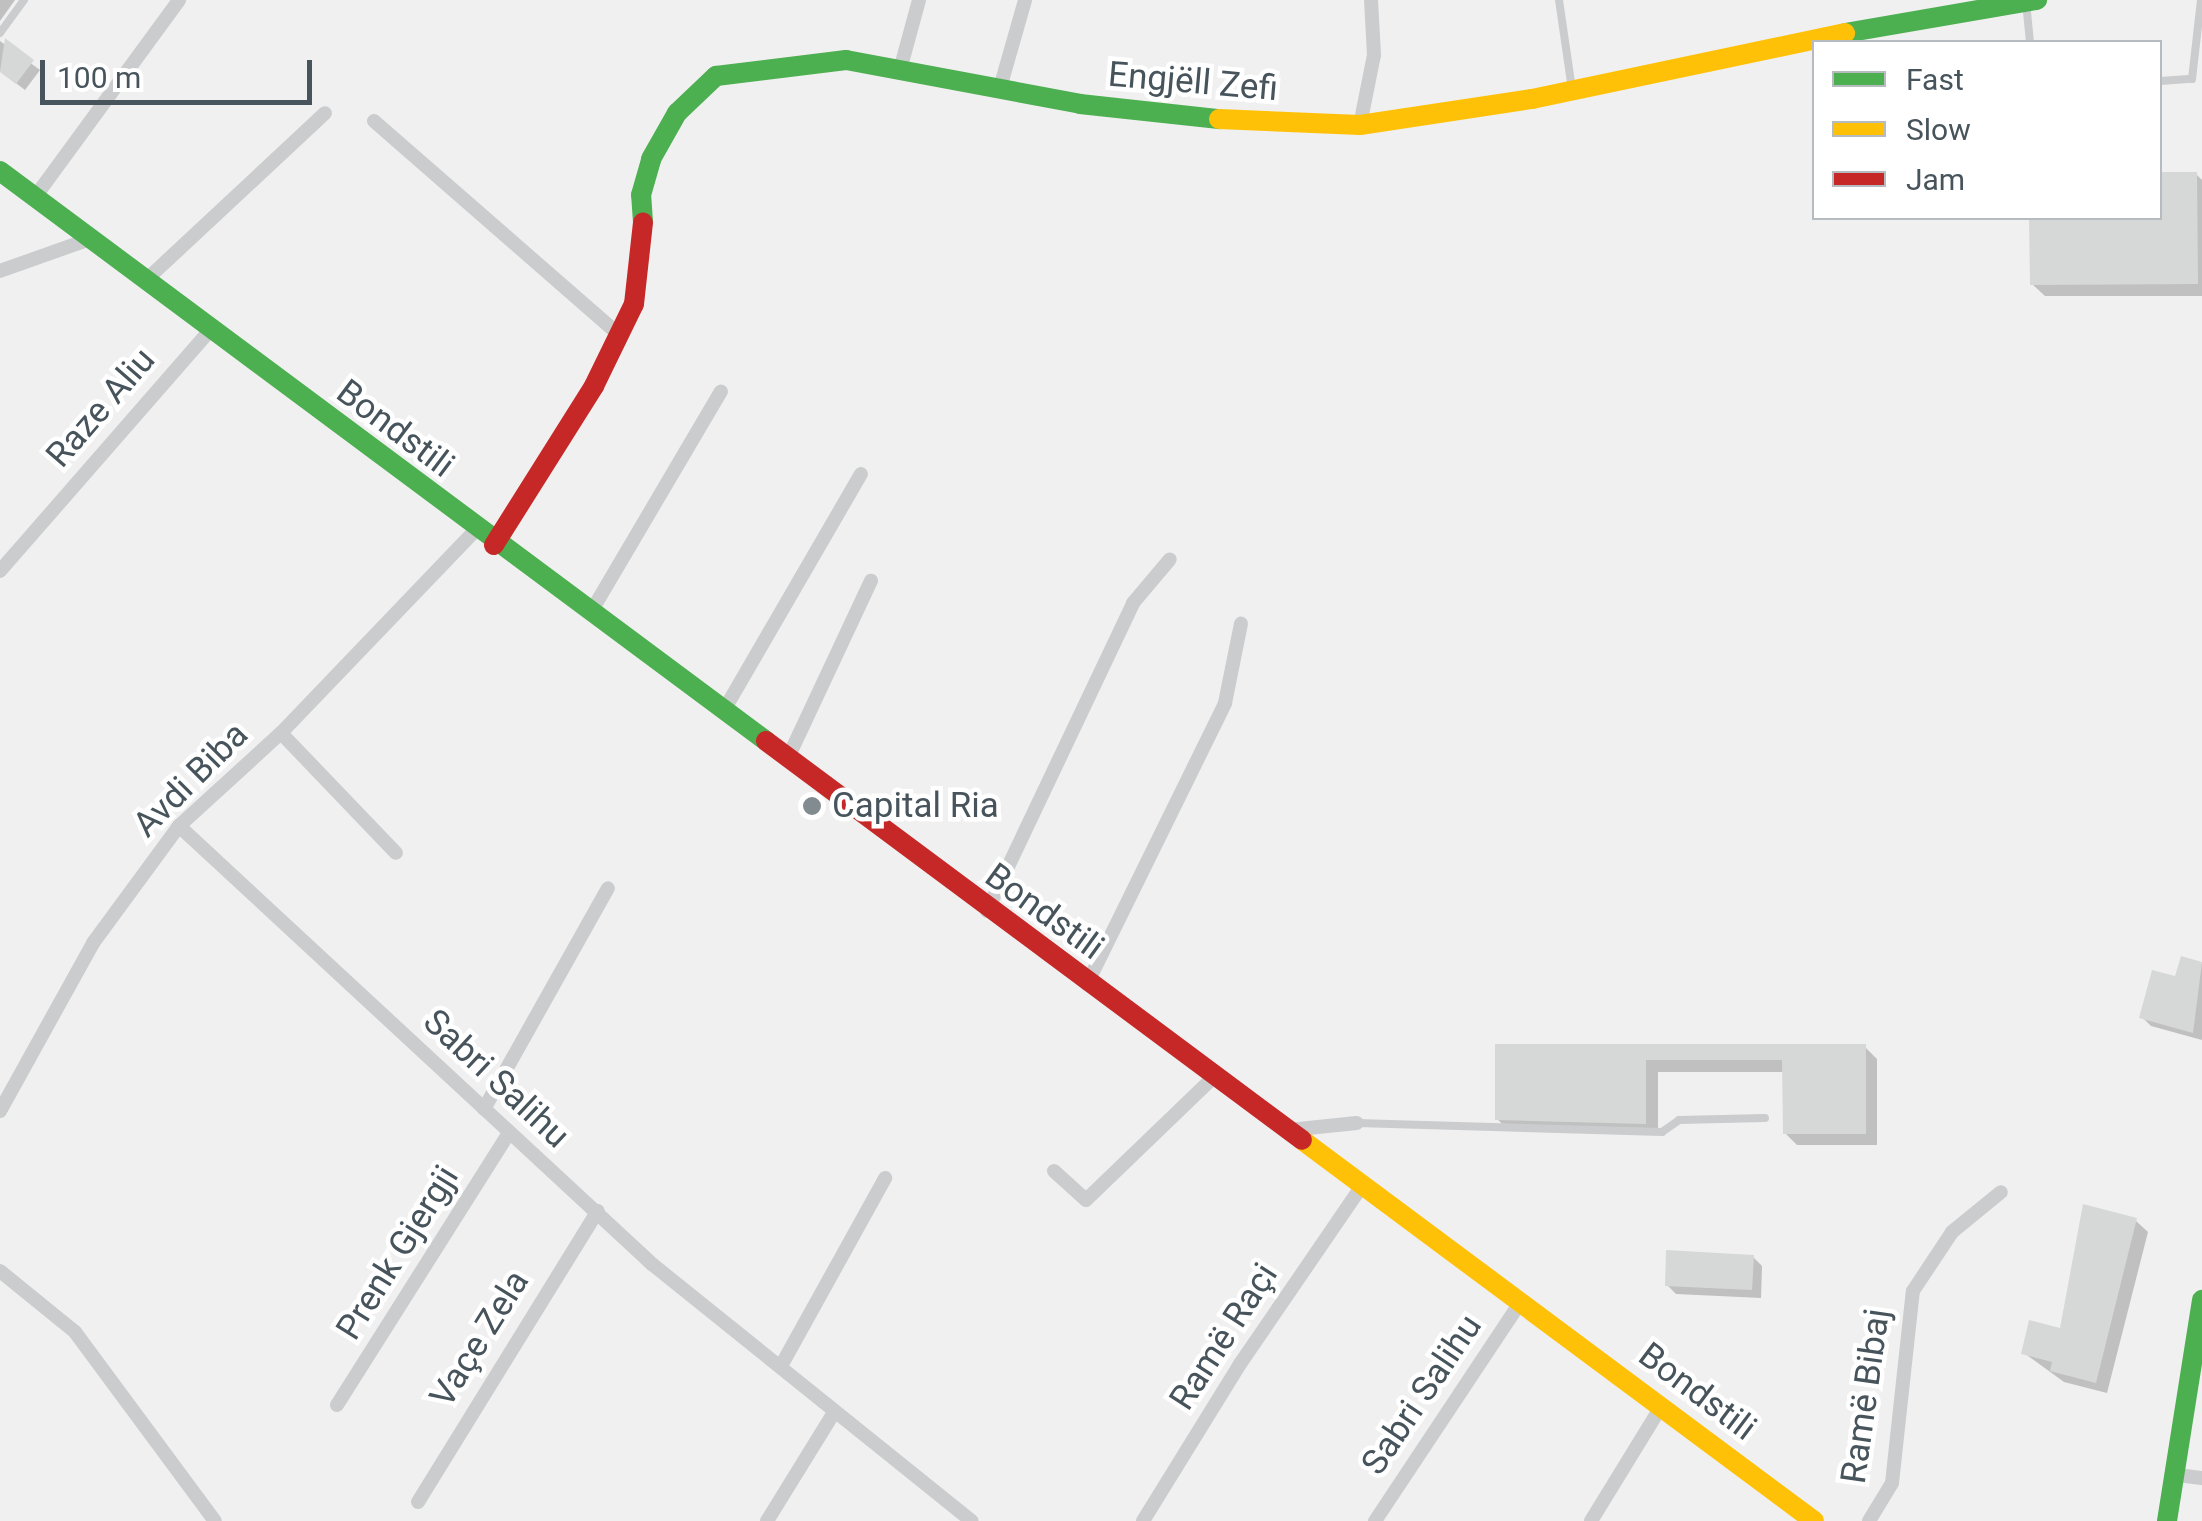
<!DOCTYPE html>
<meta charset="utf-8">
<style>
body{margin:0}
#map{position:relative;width:2202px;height:1521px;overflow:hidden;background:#f0f0f0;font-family:Roboto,sans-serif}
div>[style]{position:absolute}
.shadow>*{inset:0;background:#0003}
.building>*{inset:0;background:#d6d8d8}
.lane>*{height:8px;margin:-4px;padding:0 4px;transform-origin:4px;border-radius:4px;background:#caccce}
.street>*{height:14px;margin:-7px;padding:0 7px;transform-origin:7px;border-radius:7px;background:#caccce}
.fast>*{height:20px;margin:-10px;padding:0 10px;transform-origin:10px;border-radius:10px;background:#4caf50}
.slow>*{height:20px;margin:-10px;padding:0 10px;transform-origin:10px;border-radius:10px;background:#ffc107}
.jam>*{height:20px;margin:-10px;padding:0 10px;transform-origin:10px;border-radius:10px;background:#c62828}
.dots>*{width:28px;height:28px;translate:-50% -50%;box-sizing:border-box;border:5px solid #fff;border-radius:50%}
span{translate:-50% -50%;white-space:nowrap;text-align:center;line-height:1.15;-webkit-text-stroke:9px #fff;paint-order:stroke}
.street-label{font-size:35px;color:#47545c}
.poi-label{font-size:35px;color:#47545c}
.left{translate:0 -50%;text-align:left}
.legend{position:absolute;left:1812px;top:40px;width:350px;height:180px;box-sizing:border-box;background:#fff;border:2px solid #b5bbbe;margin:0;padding:12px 18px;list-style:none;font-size:30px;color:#47545c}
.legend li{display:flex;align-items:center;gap:20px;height:50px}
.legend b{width:50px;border:2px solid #b5bbbe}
.scale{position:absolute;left:40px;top:60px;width:272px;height:45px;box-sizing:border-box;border:5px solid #47545c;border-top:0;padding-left:12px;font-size:30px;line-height:35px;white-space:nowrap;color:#47545c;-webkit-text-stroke:8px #fff;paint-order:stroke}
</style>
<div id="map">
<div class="shadow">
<i style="clip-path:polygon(0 0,15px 0,0 21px)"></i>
<i style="clip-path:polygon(0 41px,40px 70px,25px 90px,0 71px)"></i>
<i style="clip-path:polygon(2196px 174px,2202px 180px,2202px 296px,2045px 296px,2032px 284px,2032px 218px,2160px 218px,2160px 175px)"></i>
<i style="clip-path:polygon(2183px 959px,2202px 964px,2202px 1040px,2151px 1026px,2142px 1017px,2177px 979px)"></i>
<i style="clip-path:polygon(1497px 1046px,1865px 1047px,1877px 1059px,1877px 1145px,1797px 1145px,1785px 1133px,1785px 1072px,1658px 1072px,1658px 1135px,1510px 1131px,1497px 1119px)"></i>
<i style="clip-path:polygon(2084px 1207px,2136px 1221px,2148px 1232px,2107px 1393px,2064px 1382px,2024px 1353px,2062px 1331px)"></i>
<i style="clip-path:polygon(1753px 1257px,1762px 1266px,1761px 1298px,1676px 1294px,1667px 1285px)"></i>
</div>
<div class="building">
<i style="clip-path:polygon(5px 38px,34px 60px,16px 84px,0 72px)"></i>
<i style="clip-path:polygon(2160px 172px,2197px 172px,2198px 284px,2030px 285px,2029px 218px,2160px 218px)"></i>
<i style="clip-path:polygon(2181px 956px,2202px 962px,2193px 1033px,2139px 1018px,2152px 970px,2175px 976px)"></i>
<i style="clip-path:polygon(1495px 1044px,1866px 1044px,1866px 1134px,1783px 1134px,1782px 1060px,1646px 1060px,1646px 1124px,1495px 1120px)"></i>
<i style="clip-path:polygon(2083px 1204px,2137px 1218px,2096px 1383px,2050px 1371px,2052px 1362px,2021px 1354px,2029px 1320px,2060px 1328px)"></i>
<i style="clip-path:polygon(1666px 1250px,1754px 1255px,1752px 1290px,1665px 1286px)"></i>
</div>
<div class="lane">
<i style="left:1559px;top:0;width:90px;rotate:81.7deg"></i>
<i style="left:2026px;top:2px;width:40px;rotate:84.3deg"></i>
<i style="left:0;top:33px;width:41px;rotate:-54deg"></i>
<i style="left:2160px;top:81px;width:32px;rotate:-4deg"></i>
<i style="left:2192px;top:79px;width:80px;rotate:-83.5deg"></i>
<i style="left:1357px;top:1123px;width:305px;rotate:1.7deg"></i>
<i style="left:1662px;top:1132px;width:21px;rotate:-35deg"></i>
<i style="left:1679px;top:1120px;width:86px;rotate:-1.3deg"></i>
</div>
<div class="street">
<i style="left:900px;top:70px;width:73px;rotate:-74.8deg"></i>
<i style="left:1000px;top:88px;width:91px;rotate:-74.1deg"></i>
<i style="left:374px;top:121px;width:325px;rotate:41.1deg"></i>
<i style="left:1360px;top:125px;width:71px;rotate:-78.7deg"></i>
<i style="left:1374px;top:55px;width:55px;rotate:-93.1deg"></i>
<i style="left:35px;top:197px;width:244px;rotate:-53.8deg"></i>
<i style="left:0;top:271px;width:96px;rotate:-19.6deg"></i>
<i style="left:145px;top:281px;width:246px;rotate:-43deg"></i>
<i style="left:0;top:571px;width:320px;rotate:-48.9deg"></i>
<i style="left:591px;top:612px;width:256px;rotate:-59.5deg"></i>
<i style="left:723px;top:712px;width:275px;rotate:-59.9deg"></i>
<i style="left:281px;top:733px;width:166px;rotate:46.2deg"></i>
<i style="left:787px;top:760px;width:198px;rotate:-64.9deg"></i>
<i style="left:179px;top:826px;width:645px;rotate:42.8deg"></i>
<i style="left:652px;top:1264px;width:410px;rotate:38.8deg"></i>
<i style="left:987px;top:911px;width:341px;rotate:-64.6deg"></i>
<i style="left:1133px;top:603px;width:57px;rotate:-49.9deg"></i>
<i style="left:1087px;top:984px;width:313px;rotate:-63.8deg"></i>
<i style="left:1225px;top:703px;width:81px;rotate:-78.6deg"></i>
<i style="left:484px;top:1109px;width:253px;rotate:-60.7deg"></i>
<i style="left:0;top:1111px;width:192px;rotate:-61deg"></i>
<i style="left:93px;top:943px;width:145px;rotate:-53.7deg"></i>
<i style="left:179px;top:826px;width:138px;rotate:-42.4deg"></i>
<i style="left:281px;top:733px;width:280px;rotate:-46.2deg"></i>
<i style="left:1289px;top:1130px;width:68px;rotate:-5.9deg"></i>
<i style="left:1054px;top:1171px;width:43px;rotate:42.2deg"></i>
<i style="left:1086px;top:1200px;width:178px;rotate:-43.9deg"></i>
<i style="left:0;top:1271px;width:97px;rotate:39.1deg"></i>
<i style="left:75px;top:1332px;width:235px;rotate:53.5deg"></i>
<i style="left:781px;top:1366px;width:215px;rotate:-61deg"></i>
<i style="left:337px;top:1405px;width:322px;rotate:-57.7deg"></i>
<i style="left:2177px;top:1475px;width:25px;rotate:7deg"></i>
<i style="left:418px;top:1502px;width:342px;rotate:-58.3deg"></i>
<i style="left:767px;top:1521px;width:126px;rotate:-58.3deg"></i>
<i style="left:1143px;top:1521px;width:185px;rotate:-58.3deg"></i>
<i style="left:1240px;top:1364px;width:212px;rotate:-55.6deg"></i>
<i style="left:1375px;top:1521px;width:262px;rotate:-56.4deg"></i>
<i style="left:1591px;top:1521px;width:136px;rotate:-58.5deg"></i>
<i style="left:1869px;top:1521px;width:44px;rotate:-58.8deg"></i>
<i style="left:1892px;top:1483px;width:193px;rotate:-83.8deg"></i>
<i style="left:1913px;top:1291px;width:71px;rotate:-56.5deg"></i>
<i style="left:1952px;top:1232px;width:63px;rotate:-39.2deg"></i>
</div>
<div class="fast">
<i style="left:1845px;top:33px;width:195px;rotate:-9.8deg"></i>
<i style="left:0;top:171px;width:955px;rotate:36.65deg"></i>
<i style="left:643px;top:222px;width:27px;rotate:-94deg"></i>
<i style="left:641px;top:195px;width:37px;rotate:-74deg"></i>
<i style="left:651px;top:159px;width:53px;rotate:-60.5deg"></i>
<i style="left:677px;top:113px;width:54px;rotate:-43.5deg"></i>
<i style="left:716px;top:76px;width:131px;rotate:-7deg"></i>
<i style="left:846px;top:60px;width:238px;rotate:10.6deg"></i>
<i style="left:1080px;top:104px;width:140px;rotate:6.2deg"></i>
<i style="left:2167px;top:1521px;width:224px;rotate:-81deg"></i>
</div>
<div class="slow">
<i style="left:1219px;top:119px;width:141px;rotate:2.4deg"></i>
<i style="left:1360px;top:125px;width:174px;rotate:-8.6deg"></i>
<i style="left:1532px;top:99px;width:320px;rotate:-11.9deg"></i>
<i style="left:1302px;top:1140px;width:638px;rotate:36.65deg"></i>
</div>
<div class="jam">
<i style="left:494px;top:545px;width:188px;rotate:-57.8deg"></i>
<i style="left:594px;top:386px;width:91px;rotate:-64deg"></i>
<i style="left:634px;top:304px;width:82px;rotate:-83.7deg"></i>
<i style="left:766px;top:741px;width:668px;rotate:36.66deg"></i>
</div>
<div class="dots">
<i style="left:812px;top:806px;background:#828b90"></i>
</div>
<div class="street-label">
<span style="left:1193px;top:82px;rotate:5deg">Engjëll Zefi</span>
<span style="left:101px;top:408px;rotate:-49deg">Raze Aliu</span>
<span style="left:395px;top:429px;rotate:37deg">Bondstili</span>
<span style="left:191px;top:780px;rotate:-45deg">Avdi Biba</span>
<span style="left:1044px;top:912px;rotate:36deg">Bondstili</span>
<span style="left:496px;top:1079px;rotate:43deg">Sabri Salihu</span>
<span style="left:398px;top:1253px;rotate:-58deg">Prenk Gjergji</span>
<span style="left:1224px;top:1337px;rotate:-57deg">Ramë Raçi</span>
<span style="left:480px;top:1339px;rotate:-58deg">Vaçe Zela</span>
<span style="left:1697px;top:1392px;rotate:37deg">Bondstili</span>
<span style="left:1422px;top:1395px;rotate:-56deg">Sabri Salihu</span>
<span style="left:1866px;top:1396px;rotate:-82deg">Ramë Bibaj</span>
</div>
<div class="poi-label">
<span class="left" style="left:832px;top:806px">Capital Ria</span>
</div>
<ul class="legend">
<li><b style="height:12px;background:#4caf50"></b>Fast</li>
<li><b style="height:12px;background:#ffc107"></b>Slow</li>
<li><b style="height:12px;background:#c62828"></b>Jam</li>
</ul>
<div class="scale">100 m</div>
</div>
